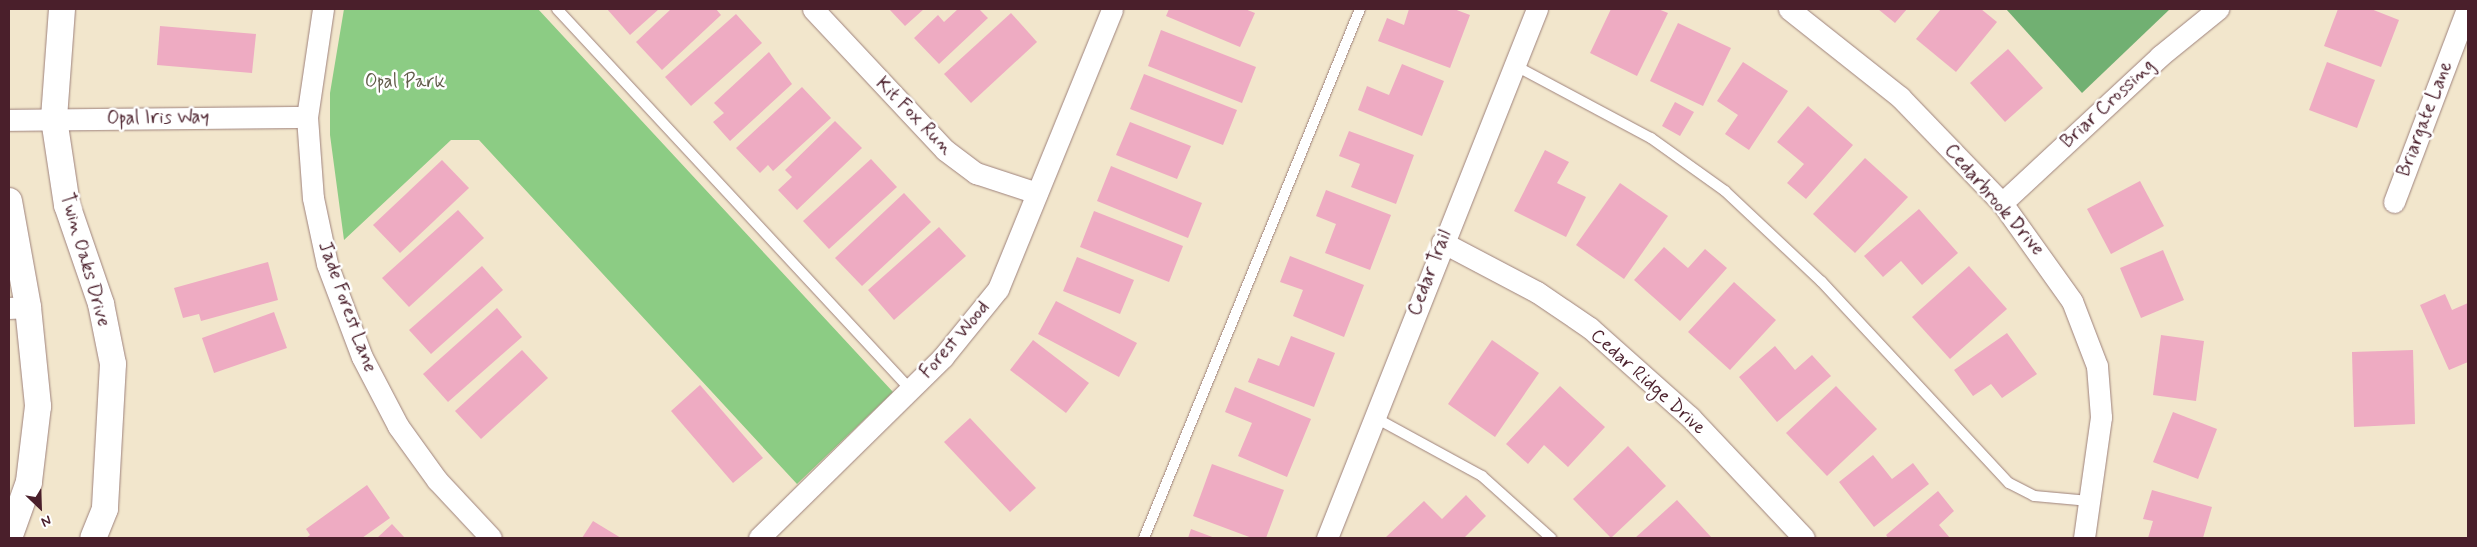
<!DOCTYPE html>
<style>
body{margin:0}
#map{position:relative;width:2477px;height:547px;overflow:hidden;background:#f2e6cc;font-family:Mynerve,sans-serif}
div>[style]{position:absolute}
.green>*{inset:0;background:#8ccc84}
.forest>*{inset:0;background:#71b072}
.building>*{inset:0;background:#eeabc2}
.roads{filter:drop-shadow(0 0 1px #9e827c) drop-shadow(0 0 1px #9e827c)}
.service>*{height:10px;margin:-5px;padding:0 5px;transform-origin:5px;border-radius:5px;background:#fff}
.minor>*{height:21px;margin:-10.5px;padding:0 10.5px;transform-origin:10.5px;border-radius:10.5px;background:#fff}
.tertiary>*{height:26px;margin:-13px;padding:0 13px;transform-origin:13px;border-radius:13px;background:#fff}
span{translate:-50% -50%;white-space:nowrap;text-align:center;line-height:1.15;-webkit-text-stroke:5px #fff;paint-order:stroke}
.park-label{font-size:19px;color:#615c4a}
.street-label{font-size:19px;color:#4a1f2b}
.frame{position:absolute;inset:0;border:10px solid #4a1f2b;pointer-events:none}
.north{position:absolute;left:15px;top:482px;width:50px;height:50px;-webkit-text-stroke:4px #fff;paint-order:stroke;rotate:156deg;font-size:14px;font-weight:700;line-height:20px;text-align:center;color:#4a1f2b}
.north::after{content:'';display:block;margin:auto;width:18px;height:22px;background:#4a1f2b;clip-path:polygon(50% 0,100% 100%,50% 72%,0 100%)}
</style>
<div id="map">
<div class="green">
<i style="clip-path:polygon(344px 9px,538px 9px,893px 392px,797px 484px,479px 140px,451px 140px,344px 240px,330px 135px,330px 93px)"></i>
</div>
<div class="forest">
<i style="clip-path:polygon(2006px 9px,2170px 9px,2082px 93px)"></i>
</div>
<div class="building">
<i style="clip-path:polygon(607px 9px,659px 9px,630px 35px)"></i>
<i style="clip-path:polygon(671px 9px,716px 9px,721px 15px,662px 70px,636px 42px)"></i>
<i style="clip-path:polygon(889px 9px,924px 9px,905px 26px)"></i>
<i style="clip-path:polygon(958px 9px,979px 9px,988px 18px,939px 64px,914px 38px,938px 15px,944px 22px)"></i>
<i style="clip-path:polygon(1169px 9px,1245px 9px,1255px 13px,1240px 47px,1166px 16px)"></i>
<i style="clip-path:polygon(1409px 9px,1454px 9px,1470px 15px,1450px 68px,1378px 41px,1387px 18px,1404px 25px)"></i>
<i style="clip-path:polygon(1611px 9px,1658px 9px,1668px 13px,1637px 76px,1590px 53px)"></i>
<i style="clip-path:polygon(1878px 9px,1907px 9px,1895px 23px)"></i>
<i style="clip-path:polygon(1941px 9px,1981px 9px,1997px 22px,1956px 72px,1916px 39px)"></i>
<i style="clip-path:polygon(2338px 9px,2371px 9px,2399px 20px,2381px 67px,2324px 46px)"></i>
<i style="clip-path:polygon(1011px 13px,1037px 42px,971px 103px,944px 74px)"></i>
<i style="clip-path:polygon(736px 14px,762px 43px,691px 106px,665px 77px)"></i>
<i style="clip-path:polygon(1678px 23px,1731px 48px,1703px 106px,1650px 81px)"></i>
<i style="clip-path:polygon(160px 26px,256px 34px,252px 73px,157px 65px)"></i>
<i style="clip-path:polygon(1161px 30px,1256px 67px,1242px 103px,1148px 66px)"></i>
<i style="clip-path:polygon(2008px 49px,2043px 88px,2005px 122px,1970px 83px)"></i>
<i style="clip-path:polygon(769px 52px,792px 84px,730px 141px,713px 122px,724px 113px,714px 103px)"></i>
<i style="clip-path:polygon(1743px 62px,1788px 91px,1749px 150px,1725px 134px,1738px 115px,1717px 101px)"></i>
<i style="clip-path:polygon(2327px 62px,2375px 80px,2357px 128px,2309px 110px)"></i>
<i style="clip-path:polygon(1402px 64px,1444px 81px,1422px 136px,1358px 110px,1367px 86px,1389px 95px)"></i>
<i style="clip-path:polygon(1144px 74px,1237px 110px,1223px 145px,1130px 109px)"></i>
<i style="clip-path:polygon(802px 87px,831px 118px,773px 171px,768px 165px,760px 173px,736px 148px)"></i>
<i style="clip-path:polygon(1675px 102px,1694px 112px,1680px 136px,1662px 126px)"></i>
<i style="clip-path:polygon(1808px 106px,1853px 145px,1806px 199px,1787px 183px,1804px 164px,1777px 142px)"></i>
<i style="clip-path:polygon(835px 121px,862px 148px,797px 210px,778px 190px,792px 177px,785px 170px)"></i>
<i style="clip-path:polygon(1130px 122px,1191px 146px,1177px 179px,1116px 155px)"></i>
<i style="clip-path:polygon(1349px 131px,1414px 155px,1396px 204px,1351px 187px,1360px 164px,1339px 156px)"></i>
<i style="clip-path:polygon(1545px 150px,1569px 162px,1557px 183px,1586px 197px,1566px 237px,1514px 211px)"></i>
<i style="clip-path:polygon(1865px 158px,1908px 197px,1855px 253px,1813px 214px)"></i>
<i style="clip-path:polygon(871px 159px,897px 187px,829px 249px,803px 221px)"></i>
<i style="clip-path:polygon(442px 160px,469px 188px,400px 253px,373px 225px)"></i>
<i style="clip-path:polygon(1111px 166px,1202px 203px,1188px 238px,1097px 201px)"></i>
<i style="clip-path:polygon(2140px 181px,2164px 226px,2111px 254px,2087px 209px)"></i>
<i style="clip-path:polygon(1620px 183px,1668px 216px,1624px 279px,1576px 245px)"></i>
<i style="clip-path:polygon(1326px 190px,1391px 215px,1370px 270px,1325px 253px,1336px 224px,1316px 216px)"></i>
<i style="clip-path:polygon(904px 193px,931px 222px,862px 286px,835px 258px)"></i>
<i style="clip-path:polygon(1919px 209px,1958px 253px,1922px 285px,1901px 261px,1883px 277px,1864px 256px)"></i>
<i style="clip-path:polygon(458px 210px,484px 238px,409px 307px,382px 278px)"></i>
<i style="clip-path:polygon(1094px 211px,1183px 246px,1169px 282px,1080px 247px)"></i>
<i style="clip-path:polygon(939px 227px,966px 256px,894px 320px,868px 290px)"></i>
<i style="clip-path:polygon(1664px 247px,1688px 268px,1705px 249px,1727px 268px,1680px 321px,1634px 280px)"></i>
<i style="clip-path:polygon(2163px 250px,2184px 300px,2141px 318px,2120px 268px)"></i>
<i style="clip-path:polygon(1290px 256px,1364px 285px,1344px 337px,1293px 316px,1303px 290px,1280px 282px)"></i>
<i style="clip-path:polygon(1077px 257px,1134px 280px,1120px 314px,1063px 291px)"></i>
<i style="clip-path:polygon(268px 262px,278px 300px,201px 321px,199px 314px,183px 318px,174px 288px)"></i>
<i style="clip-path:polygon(482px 266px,503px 290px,431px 354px,409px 330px)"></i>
<i style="clip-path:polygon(1969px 266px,2007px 309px,1950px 359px,1912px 317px)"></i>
<i style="clip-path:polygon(1734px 282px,1776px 320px,1730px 370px,1688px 332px)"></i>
<i style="clip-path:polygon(2445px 294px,2452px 310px,2468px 303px,2468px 362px,2449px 370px,2420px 305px)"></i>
<i style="clip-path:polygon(1056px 301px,1137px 343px,1119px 377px,1038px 334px)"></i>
<i style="clip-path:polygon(497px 308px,522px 337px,448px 402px,423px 374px)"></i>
<i style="clip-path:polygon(274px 312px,287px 348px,214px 373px,202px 338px)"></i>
<i style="clip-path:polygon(2007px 333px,2037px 374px,2002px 398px,1991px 384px,1973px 396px,1954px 370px)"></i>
<i style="clip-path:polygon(2161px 335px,2204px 341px,2196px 401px,2153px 395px)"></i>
<i style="clip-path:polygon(1291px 336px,1335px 353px,1314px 407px,1248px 382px,1258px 358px,1279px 366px)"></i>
<i style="clip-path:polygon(1033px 340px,1089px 383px,1066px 413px,1010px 370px)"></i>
<i style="clip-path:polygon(1492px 340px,1539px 373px,1495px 437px,1448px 404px)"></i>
<i style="clip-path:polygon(1775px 346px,1795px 370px,1812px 355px,1831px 376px,1777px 422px,1739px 377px)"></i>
<i style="clip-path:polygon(522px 350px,548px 378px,481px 439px,455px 411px)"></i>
<i style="clip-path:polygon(2413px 350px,2415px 424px,2354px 427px,2352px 352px)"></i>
<i style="clip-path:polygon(700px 385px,763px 458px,733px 483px,671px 411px)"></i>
<i style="clip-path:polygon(1560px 386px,1605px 427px,1568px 467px,1544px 445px,1528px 464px,1506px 444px)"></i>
<i style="clip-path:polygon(1836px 386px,1877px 429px,1827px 476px,1786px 433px)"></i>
<i style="clip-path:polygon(1235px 387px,1311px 419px,1287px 477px,1238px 456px,1252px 423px,1225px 412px)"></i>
<i style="clip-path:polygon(2173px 412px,2217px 429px,2198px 479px,2153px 462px)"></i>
<i style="clip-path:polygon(970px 418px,1036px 488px,1010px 512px,944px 442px)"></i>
<i style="clip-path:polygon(1628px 446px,1666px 486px,1611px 538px,1573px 499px)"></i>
<i style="clip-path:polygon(1873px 455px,1892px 479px,1913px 463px,1929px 484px,1874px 527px,1839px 482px)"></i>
<i style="clip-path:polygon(1212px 464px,1284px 490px,1266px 538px,1252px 538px,1193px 516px)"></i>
<i style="clip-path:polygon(367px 485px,390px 518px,362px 538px,306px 538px,310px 535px,306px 529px)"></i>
<i style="clip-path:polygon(2152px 490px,2212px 507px,2203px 538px,2148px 538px,2153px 521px,2143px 519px)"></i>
<i style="clip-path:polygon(1938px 491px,1954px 511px,1939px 525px,1950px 538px,1888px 538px,1886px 535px)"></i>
<i style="clip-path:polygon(1466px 495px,1486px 516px,1464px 538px,1385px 538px,1424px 501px,1442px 519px)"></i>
<i style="clip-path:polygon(1677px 500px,1712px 538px,1635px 538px)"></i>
<i style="clip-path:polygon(593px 521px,621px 538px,582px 538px)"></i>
<i style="clip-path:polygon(392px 524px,405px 538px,377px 538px)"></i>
<i style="clip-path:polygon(1191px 529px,1215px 538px,1188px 538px)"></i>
</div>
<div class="roads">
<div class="service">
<i style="left:557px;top:9px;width:519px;rotate:47.11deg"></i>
<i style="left:1514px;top:65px;width:155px;rotate:28.1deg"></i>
<i style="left:1651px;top:138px;width:91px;rotate:35.6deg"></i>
<i style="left:1725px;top:191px;width:132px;rotate:43.2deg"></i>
<i style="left:1821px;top:281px;width:276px;rotate:47.1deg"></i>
<i style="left:2009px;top:483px;width:28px;rotate:27deg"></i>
<i style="left:2034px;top:496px;width:56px;rotate:5.1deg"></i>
<i style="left:1374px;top:417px;width:123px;rotate:28.6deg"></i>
<i style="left:1482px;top:476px;width:93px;rotate:41.9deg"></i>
<i style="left:1144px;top:538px;width:571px;rotate:-67.79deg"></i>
</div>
<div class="minor">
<i style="left:323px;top:9px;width:109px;rotate:98.4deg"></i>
<i style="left:307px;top:117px;width:81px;rotate:85.8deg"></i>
<i style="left:313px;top:198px;width:67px;rotate:78deg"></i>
<i style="left:327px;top:264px;width:99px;rotate:69.4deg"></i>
<i style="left:362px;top:357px;width:78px;rotate:62.4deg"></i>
<i style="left:398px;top:426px;width:67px;rotate:54.2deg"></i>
<i style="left:437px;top:480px;width:79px;rotate:47deg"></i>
<i style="left:813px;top:9px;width:193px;rotate:46.9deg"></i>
<i style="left:945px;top:150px;width:39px;rotate:37deg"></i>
<i style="left:976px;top:173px;width:64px;rotate:18.2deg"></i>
<i style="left:1789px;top:9px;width:142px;rotate:38.4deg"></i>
<i style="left:1900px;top:97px;width:147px;rotate:46.1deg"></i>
<i style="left:2002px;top:203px;width:120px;rotate:54.5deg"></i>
<i style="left:2072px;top:301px;width:70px;rotate:69deg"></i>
<i style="left:2097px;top:366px;width:51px;rotate:85.5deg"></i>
<i style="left:2101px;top:417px;width:122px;rotate:98deg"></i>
<i style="left:9px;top:120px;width:298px;rotate:-0.6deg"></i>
<i style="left:2394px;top:202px;width:206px;rotate:-69.3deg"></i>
<i style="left:2002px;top:203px;width:216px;rotate:-42.9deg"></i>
<i style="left:2160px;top:56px;width:75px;rotate:-39deg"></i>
<i style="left:1442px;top:242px;width:107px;rotate:27.8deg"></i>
<i style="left:1537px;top:292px;width:64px;rotate:34.2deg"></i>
<i style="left:1590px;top:328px;width:134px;rotate:41.7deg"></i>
<i style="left:1690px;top:417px;width:166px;rotate:46.7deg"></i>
<i style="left:9px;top:308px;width:19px;rotate:-3deg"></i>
<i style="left:759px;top:538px;width:258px;rotate:-44.5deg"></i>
<i style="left:943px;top:357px;width:87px;rotate:-51deg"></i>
<i style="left:998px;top:289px;width:302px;rotate:-67.8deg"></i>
<i style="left:1327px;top:538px;width:569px;rotate:-68.35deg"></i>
</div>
<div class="tertiary">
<i style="left:62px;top:9px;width:110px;rotate:94.2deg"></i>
<i style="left:54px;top:119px;width:87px;rotate:81.4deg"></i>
<i style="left:67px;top:205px;width:105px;rotate:71deg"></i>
<i style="left:101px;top:304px;width:61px;rotate:78.7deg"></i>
<i style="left:113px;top:364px;width:145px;rotate:93.2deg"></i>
<i style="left:105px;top:509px;width:31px;rotate:112deg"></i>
<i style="left:9px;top:201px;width:108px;rotate:79.8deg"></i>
<i style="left:28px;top:307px;width:100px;rotate:84.2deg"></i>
<i style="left:38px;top:406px;width:77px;rotate:96.8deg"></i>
<i style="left:29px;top:482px;width:59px;rotate:109.7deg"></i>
</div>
</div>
<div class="park-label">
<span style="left:405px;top:82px">Opal Park</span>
</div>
<div class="street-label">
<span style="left:2108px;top:104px;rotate:-43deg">Briar Crossing</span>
<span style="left:914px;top:116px;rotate:45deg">Kit Fox Run</span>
<span style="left:158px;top:118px;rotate:-1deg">Opal Iris Way</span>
<span style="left:2425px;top:119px;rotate:-69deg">Briargate Lane</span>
<span style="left:1994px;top:200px;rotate:49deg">Cedarbrook Drive</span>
<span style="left:85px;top:260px;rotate:74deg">Twin Oaks Drive</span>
<span style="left:1430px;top:273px;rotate:-69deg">Cedar Trail</span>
<span style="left:347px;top:307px;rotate:70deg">Jade Forest Lane</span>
<span style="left:955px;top:340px;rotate:-49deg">Forest Wood</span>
<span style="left:1648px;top:382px;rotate:42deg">Cedar Ridge Drive</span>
</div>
<div class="frame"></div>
<div class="north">N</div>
</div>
